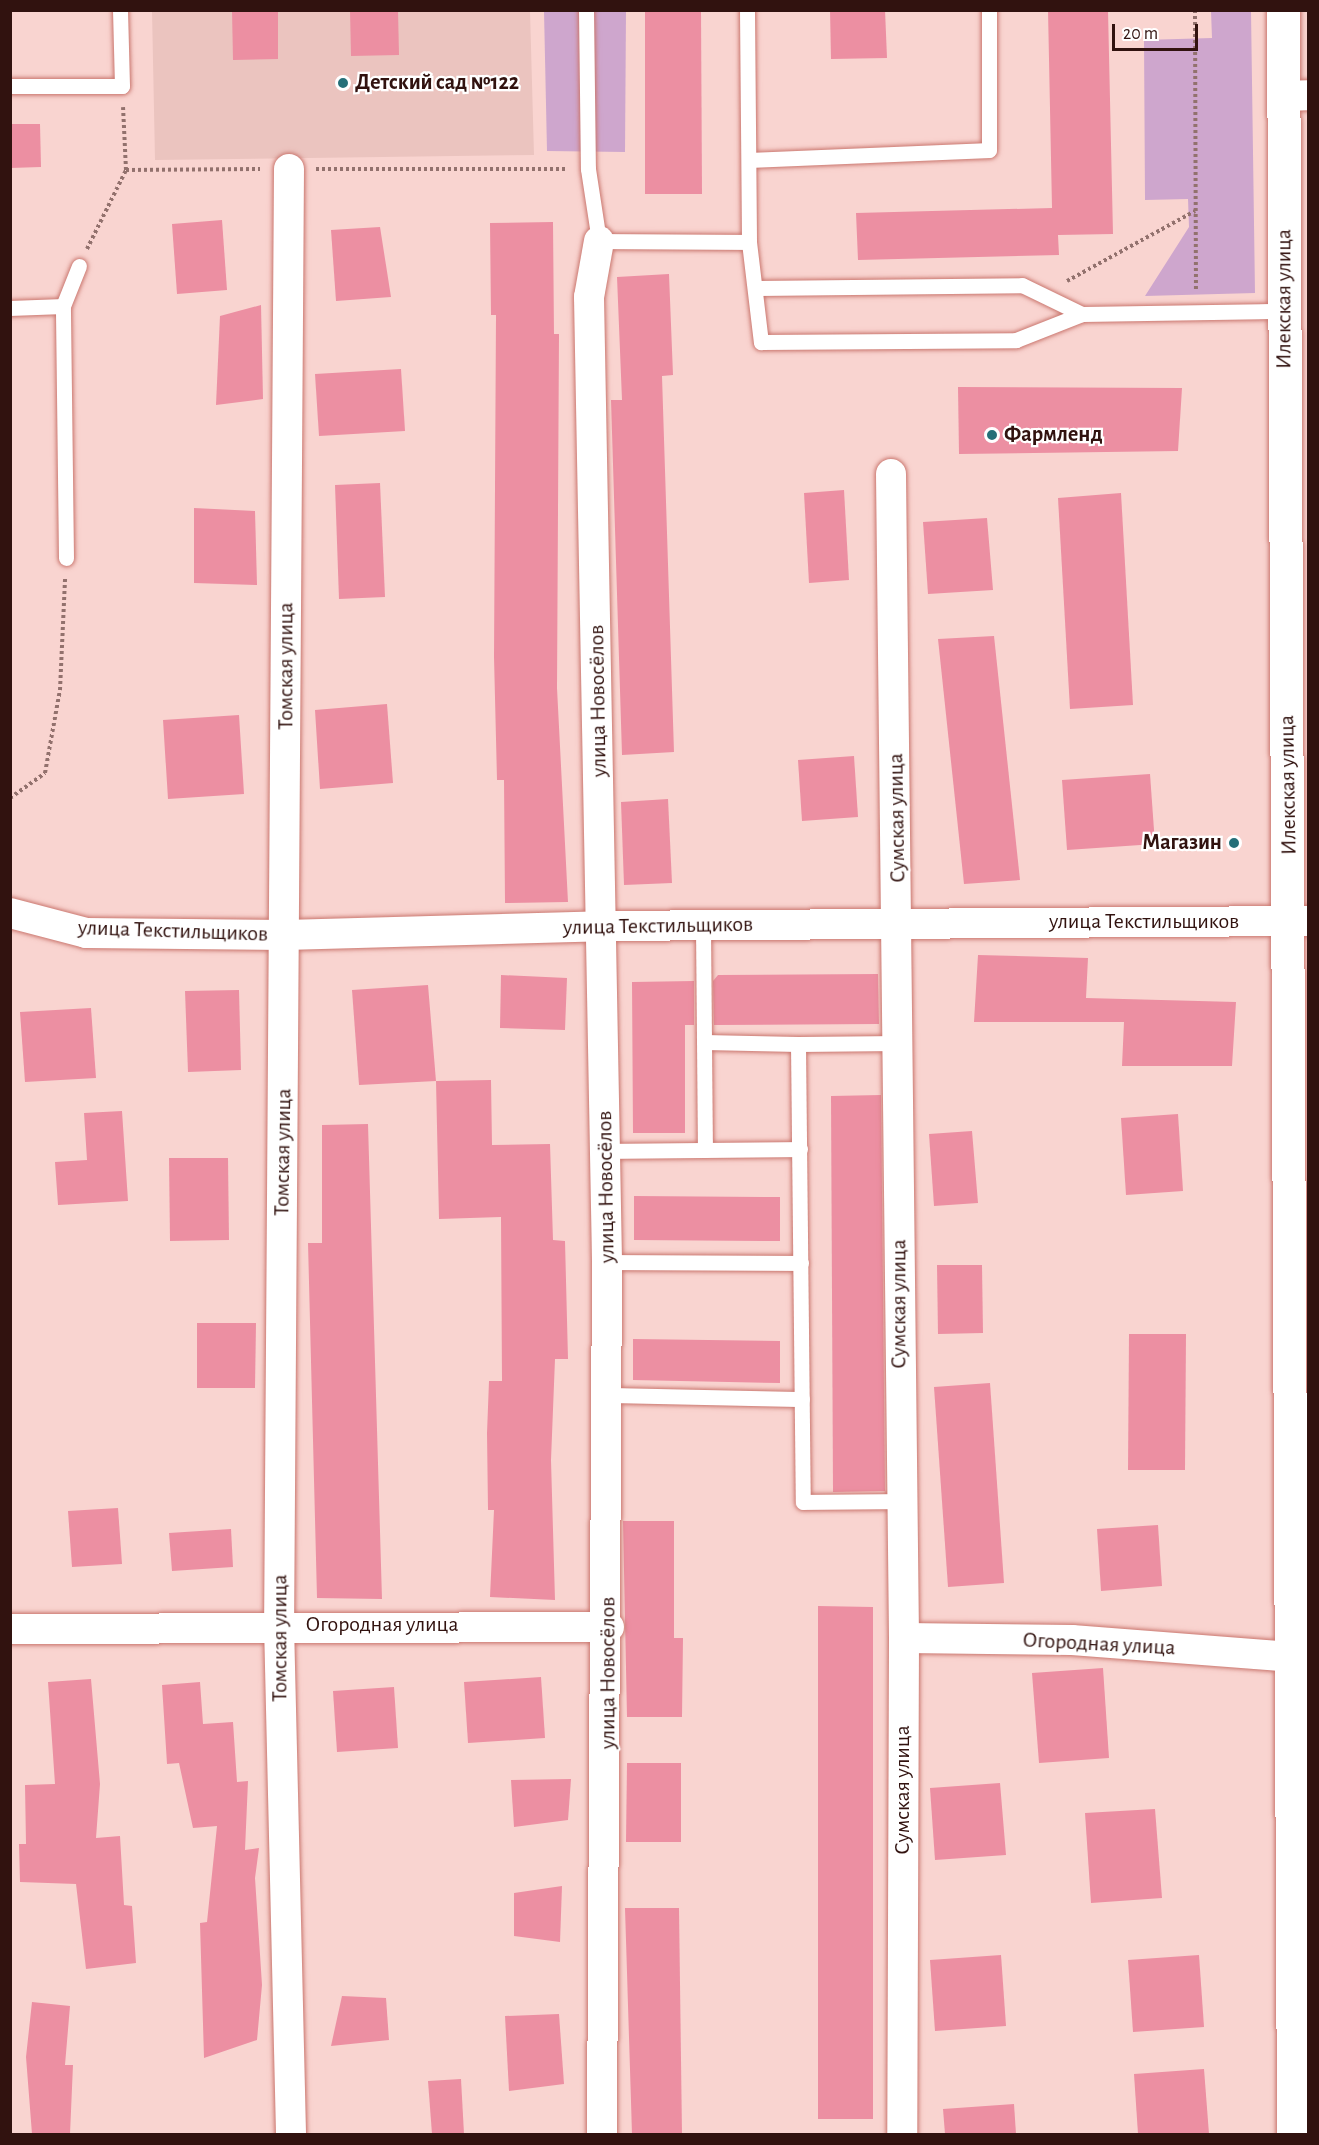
<!DOCTYPE html>
<meta charset="utf-8">
<style>
body{margin:0}
#map{position:relative;width:1319px;height:2145px;overflow:hidden;background:#f9d4d0;font-family:"Alegreya Sans",sans-serif}
div>[style]{position:absolute}
.built>*{inset:0;background:#ebc4bf}
.green>*{inset:0;background:#cea6cd}
.building>*{inset:0;background:#ec8fa2}
.path>*{height:4px;margin-top:-2px;transform-origin:0;background:repeating-linear-gradient(90deg,#92716d 0 3px,transparent 0 6px)}
.roads{filter:drop-shadow(0 0 2px #ca776f) drop-shadow(0 0 2px #ca776f)}
.service>*{height:15px;margin:-7.5px;padding:0 7.5px;transform-origin:7.5px;border-radius:7.5px;background:#fff}
.minor>*{height:30px;margin:-15px;padding:0 15px;transform-origin:15px;border-radius:15px;background:#fff}
.tertiary>*{height:33px;margin:-16.5px;padding:0 16.5px;transform-origin:16.5px;border-radius:16.5px;background:#fff}
.dots>*{width:16px;height:16px;translate:-50% -50%;box-sizing:border-box;border:3px solid #fff;border-radius:50%}
span{translate:-50% -50%;white-space:nowrap;text-align:center;line-height:1.15;-webkit-text-stroke:4.5px #fff;paint-order:stroke}
.poi-label{font-size:22px;color:#31120f;font-weight:700}
.left{translate:0 -50%;text-align:left}
.right{translate:-100% -50%;text-align:right}
.street-label{font-size:22px;color:#31120f}
.frame{position:absolute;inset:0;border:12px solid #31120f;pointer-events:none}
.scale{position:absolute;left:1112px;top:24px;width:86px;height:27px;box-sizing:border-box;border:3px solid #31120f;border-top:0;padding-left:8px;font-size:18px;line-height:21px;white-space:nowrap;color:#31120f;-webkit-text-stroke:4px #fff;paint-order:stroke}
</style>
<div id="map">
<div class="built">
<i style="clip-path:polygon(152px 11px,530px 11px,534px 155px,155px 160px)"></i>
</div>
<div class="green">
<i style="clip-path:polygon(544px 11px,626px 11px,625px 152px,547px 151px)"></i>
<i style="clip-path:polygon(1211px 11px,1251px 11px,1255px 293px,1145px 296px,1189px 227px,1188px 199px,1145px 200px,1144px 40px,1212px 38px)"></i>
</div>
<div class="building">
<i style="clip-path:polygon(232px 10px,278px 10px,278px 59px,233px 60px)"></i>
<i style="clip-path:polygon(350px 10px,398px 10px,399px 55px,351px 56px)"></i>
<i style="clip-path:polygon(645px 10px,701px 10px,702px 194px,645px 194px)"></i>
<i style="clip-path:polygon(830px 10px,885px 10px,887px 58px,831px 59px)"></i>
<i style="clip-path:polygon(1048px 10px,1108px 10px,1113px 234px,1058px 235px,1059px 255px,858px 260px,856px 213px,1052px 208px)"></i>
<i style="clip-path:polygon(10px 124px,40px 124px,41px 167px,10px 168px)"></i>
<i style="clip-path:polygon(222px 220px,227px 290px,177px 294px,172px 224px)"></i>
<i style="clip-path:polygon(553px 222px,554px 334px,559px 334px,557px 688px,568px 902px,505px 903px,504px 780px,497px 780px,494px 657px,496px 315px,491px 315px,490px 223px)"></i>
<i style="clip-path:polygon(380px 227px,391px 297px,336px 301px,331px 230px)"></i>
<i style="clip-path:polygon(669px 274px,673px 375px,662px 376px,674px 752px,622px 755px,611px 400px,622px 400px,617px 277px)"></i>
<i style="clip-path:polygon(261px 305px,263px 399px,216px 405px,220px 316px)"></i>
<i style="clip-path:polygon(401px 369px,405px 431px,319px 436px,315px 374px)"></i>
<i style="clip-path:polygon(958px 387px,1182px 388px,1178px 451px,959px 454px)"></i>
<i style="clip-path:polygon(380px 483px,385px 597px,339px 599px,335px 485px)"></i>
<i style="clip-path:polygon(844px 490px,849px 580px,809px 583px,804px 493px)"></i>
<i style="clip-path:polygon(1121px 493px,1133px 705px,1070px 709px,1058px 498px)"></i>
<i style="clip-path:polygon(194px 508px,255px 511px,257px 585px,194px 583px)"></i>
<i style="clip-path:polygon(987px 518px,993px 590px,928px 594px,923px 522px)"></i>
<i style="clip-path:polygon(994px 636px,1020px 880px,964px 884px,938px 639px)"></i>
<i style="clip-path:polygon(387px 704px,393px 783px,320px 789px,315px 710px)"></i>
<i style="clip-path:polygon(239px 715px,244px 794px,168px 799px,163px 720px)"></i>
<i style="clip-path:polygon(854px 756px,858px 817px,802px 821px,798px 760px)"></i>
<i style="clip-path:polygon(1150px 774px,1155px 844px,1067px 850px,1062px 780px)"></i>
<i style="clip-path:polygon(668px 799px,672px 883px,624px 885px,621px 802px)"></i>
<i style="clip-path:polygon(978px 955px,1088px 958px,1086px 998px,1236px 1002px,1232px 1066px,1122px 1066px,1124px 1022px,974px 1022px)"></i>
<i style="clip-path:polygon(878px 974px,879px 1024px,714px 1025px,713px 981px,718px 975px)"></i>
<i style="clip-path:polygon(501px 975px,567px 978px,565px 1030px,500px 1028px)"></i>
<i style="clip-path:polygon(694px 981px,694px 1025px,685px 1025px,685px 1133px,633px 1133px,632px 982px)"></i>
<i style="clip-path:polygon(428px 985px,436px 1081px,359px 1085px,352px 990px)"></i>
<i style="clip-path:polygon(239px 990px,241px 1070px,188px 1072px,185px 991px)"></i>
<i style="clip-path:polygon(91px 1008px,96px 1078px,25px 1082px,20px 1012px)"></i>
<i style="clip-path:polygon(491px 1080px,492px 1145px,550px 1144px,553px 1240px,565px 1241px,568px 1359px,555px 1359px,551px 1460px,555px 1600px,490px 1597px,494px 1510px,488px 1510px,487px 1433px,489px 1381px,502px 1381px,501px 1217px,439px 1219px,436px 1081px)"></i>
<i style="clip-path:polygon(881px 1095px,885px 1491px,833px 1492px,831px 1096px)"></i>
<i style="clip-path:polygon(122px 1111px,128px 1201px,58px 1205px,55px 1162px,87px 1160px,84px 1113px)"></i>
<i style="clip-path:polygon(1178px 1114px,1183px 1191px,1126px 1195px,1121px 1118px)"></i>
<i style="clip-path:polygon(368px 1124px,382px 1599px,317px 1598px,308px 1243px,322px 1243px,322px 1125px)"></i>
<i style="clip-path:polygon(972px 1131px,978px 1203px,934px 1206px,929px 1134px)"></i>
<i style="clip-path:polygon(169px 1158px,228px 1158px,229px 1240px,170px 1241px)"></i>
<i style="clip-path:polygon(634px 1196px,780px 1197px,780px 1241px,634px 1240px)"></i>
<i style="clip-path:polygon(937px 1265px,982px 1265px,983px 1333px,938px 1334px)"></i>
<i style="clip-path:polygon(197px 1323px,256px 1323px,255px 1388px,197px 1388px)"></i>
<i style="clip-path:polygon(1129px 1334px,1186px 1334px,1185px 1470px,1128px 1470px)"></i>
<i style="clip-path:polygon(633px 1339px,780px 1341px,780px 1383px,633px 1380px)"></i>
<i style="clip-path:polygon(990px 1383px,1004px 1583px,948px 1587px,934px 1387px)"></i>
<i style="clip-path:polygon(118px 1508px,122px 1564px,72px 1567px,68px 1511px)"></i>
<i style="clip-path:polygon(623px 1521px,674px 1521px,674px 1638px,683px 1638px,682px 1717px,627px 1717px)"></i>
<i style="clip-path:polygon(1158px 1525px,1162px 1586px,1101px 1591px,1097px 1529px)"></i>
<i style="clip-path:polygon(231px 1529px,233px 1567px,172px 1571px,169px 1533px)"></i>
<i style="clip-path:polygon(818px 1606px,873px 1607px,873px 2119px,818px 2119px)"></i>
<i style="clip-path:polygon(1103px 1668px,1109px 1758px,1039px 1763px,1032px 1673px)"></i>
<i style="clip-path:polygon(541px 1677px,545px 1738px,468px 1743px,464px 1682px)"></i>
<i style="clip-path:polygon(91px 1679px,100px 1784px,96px 1838px,120px 1836px,124px 1905px,132px 1906px,136px 1963px,86px 1969px,76px 1884px,20px 1882px,19px 1844px,26px 1844px,25px 1785px,55px 1784px,48px 1682px)"></i>
<i style="clip-path:polygon(200px 1682px,203px 1724px,233px 1722px,237px 1782px,248px 1781px,245px 1850px,259px 1848px,255px 1878px,262px 1985px,257px 2040px,204px 2058px,200px 1923px,207px 1922px,217px 1826px,193px 1828px,179px 1763px,167px 1764px,162px 1685px)"></i>
<i style="clip-path:polygon(394px 1687px,398px 1748px,337px 1752px,333px 1691px)"></i>
<i style="clip-path:polygon(627px 1763px,681px 1763px,681px 1842px,626px 1842px)"></i>
<i style="clip-path:polygon(571px 1779px,568px 1820px,514px 1827px,511px 1780px)"></i>
<i style="clip-path:polygon(1000px 1783px,1006px 1855px,935px 1860px,930px 1788px)"></i>
<i style="clip-path:polygon(1155px 1809px,1162px 1898px,1091px 1903px,1085px 1813px)"></i>
<i style="clip-path:polygon(562px 1886px,560px 1942px,514px 1936px,514px 1893px)"></i>
<i style="clip-path:polygon(625px 1908px,679px 1908px,682px 2134px,632px 2134px)"></i>
<i style="clip-path:polygon(1001px 1955px,1006px 2026px,935px 2031px,930px 1960px)"></i>
<i style="clip-path:polygon(1199px 1955px,1204px 2027px,1133px 2032px,1128px 1960px)"></i>
<i style="clip-path:polygon(342px 1996px,386px 1998px,389px 2040px,331px 2046px)"></i>
<i style="clip-path:polygon(32px 2002px,70px 2006px,65px 2065px,73px 2065px,70px 2134px,32px 2134px,26px 2057px)"></i>
<i style="clip-path:polygon(559px 2014px,564px 2084px,509px 2091px,505px 2016px)"></i>
<i style="clip-path:polygon(1204px 2069px,1209px 2134px,1138px 2134px,1134px 2074px)"></i>
<i style="clip-path:polygon(461px 2079px,464px 2134px,432px 2134px,428px 2081px)"></i>
<i style="clip-path:polygon(1014px 2104px,1016px 2134px,945px 2134px,943px 2109px)"></i>
</div>
<div class="path">
<i style="left:1195px;top:10px;width:282px;rotate:89.8deg"></i>
<i style="left:316px;top:169px;width:250px"></i>
<i style="left:126px;top:170px;width:134px;rotate:-0.4deg"></i>
<i style="left:87px;top:249px;width:88px;rotate:-63.7deg"></i>
<i style="left:126px;top:170px;width:63px;rotate:-92.7deg"></i>
<i style="left:1067px;top:281px;width:146px;rotate:-28.7deg"></i>
<i style="left:10px;top:798px;width:43px;rotate:-35.5deg"></i>
<i style="left:45px;top:773px;width:84px;rotate:-79.8deg"></i>
<i style="left:60px;top:690px;width:112px;rotate:-87.4deg"></i>
</div>
<div class="roads">
<div class="service">
<i style="left:586px;top:10px;width:159px;rotate:89.3deg"></i>
<i style="left:588px;top:169px;width:73px;rotate:81.3deg"></i>
<i style="left:599px;top:241px;width:150px;rotate:0.4deg"></i>
<i style="left:749px;top:242px;width:101px;rotate:83.2deg"></i>
<i style="left:761px;top:342px;width:255px;rotate:-0.4deg"></i>
<i style="left:1016px;top:340px;width:71px;rotate:-21.5deg"></i>
<i style="left:1082px;top:314px;width:201px;rotate:-0.9deg"></i>
<i style="left:747px;top:10px;width:232px;rotate:89.5deg"></i>
<i style="left:10px;top:86px;width:112px"></i>
<i style="left:122px;top:86px;width:76px;rotate:-91.5deg"></i>
<i style="left:750px;top:160px;width:239px;rotate:-2.4deg"></i>
<i style="left:989px;top:150px;width:140px;rotate:-90deg"></i>
<i style="left:757px;top:288px;width:265px;rotate:-0.6deg"></i>
<i style="left:1022px;top:285px;width:67px;rotate:25.8deg"></i>
<i style="left:10px;top:308px;width:53px;rotate:-2.2deg"></i>
<i style="left:66px;top:558px;width:252px;rotate:-90.7deg"></i>
<i style="left:63px;top:306px;width:43px;rotate:-68.2deg"></i>
<i style="left:703px;top:926px;width:224px;rotate:89.5deg"></i>
<i style="left:704px;top:1042px;width:94px;rotate:1.2deg"></i>
<i style="left:900px;top:1043px;width:102px;rotate:179.4deg"></i>
<i style="left:798px;top:1044px;width:458px;rotate:89.4deg"></i>
<i style="left:803px;top:1502px;width:99px;rotate:-0.6deg"></i>
<i style="left:606px;top:1151px;width:194px;rotate:-0.6deg"></i>
<i style="left:607px;top:1262px;width:194px;rotate:0.3deg"></i>
<i style="left:606px;top:1395px;width:196px;rotate:1.2deg"></i>
</div>
<div class="minor">
<i style="left:1284px;top:96px;width:24px;rotate:-2deg"></i>
<i style="left:289px;top:169px;width:1455px;rotate:90.39deg"></i>
<i style="left:279px;top:1624px;width:510px;rotate:88.65deg"></i>
<i style="left:599px;top:241px;width:57px;rotate:100.1deg"></i>
<i style="left:589px;top:297px;width:965px;rotate:88.93deg"></i>
<i style="left:607px;top:1262px;width:872px;rotate:90.33deg"></i>
<i style="left:891px;top:474px;width:1164px;rotate:89.36deg"></i>
<i style="left:904px;top:1638px;width:496px;rotate:90.2deg"></i>
<i style="left:10px;top:913px;width:79px;rotate:14.7deg"></i>
<i style="left:86px;top:933px;width:199px;rotate:0.6deg"></i>
<i style="left:285px;top:935px;width:317px;rotate:-1.6deg"></i>
<i style="left:602px;top:926px;width:706px;rotate:-0.41deg"></i>
<i style="left:10px;top:1629px;width:599px;rotate:-0.19deg"></i>
<i style="left:904px;top:1638px;width:168px;rotate:0.7deg"></i>
<i style="left:1072px;top:1640px;width:223px;rotate:4.4deg"></i>
</div>
<div class="tertiary">
<i style="left:1283px;top:10px;width:2124px;rotate:89.73deg"></i>
</div>
</div>
<div class="dots">
<i style="left:343px;top:83px;background:#256f78"></i>
<i style="left:992px;top:435px;background:#256f78"></i>
<i style="left:1234px;top:843px;background:#256f78"></i>
</div>
<div class="poi-label">
<span class="left" style="left:355px;top:83px">Детский сад №122</span>
<span class="left" style="left:1004px;top:435px">Фармленд</span>
<span class="right" style="left:1222px;top:843px">Магазин</span>
</div>
<div class="street-label">
<span style="left:1284px;top:299px;rotate:-90deg">Илекская улица</span>
<span style="left:286px;top:666px;rotate:-90deg">Томская улица</span>
<span style="left:598px;top:701px;rotate:-91deg">улица Новосёлов</span>
<span style="left:1288px;top:785px;rotate:-91deg">Илекская улица</span>
<span style="left:897px;top:818px;rotate:-91deg">Сумская улица</span>
<span style="left:1144px;top:922px">улица Текстильщиков</span>
<span style="left:658px;top:926px;rotate:-1deg">улица Текстильщиков</span>
<span style="left:173px;top:931px;rotate:2deg">улица Текстильщиков</span>
<span style="left:283px;top:1152px;rotate:-89deg">Томская улица</span>
<span style="left:606px;top:1187px;rotate:-91deg">улица Новосёлов</span>
<span style="left:899px;top:1304px;rotate:-90deg">Сумская улица</span>
<span style="left:382px;top:1625px">Огородная улица</span>
<span style="left:280px;top:1638px;rotate:-90deg">Томская улица</span>
<span style="left:1099px;top:1644px;rotate:3deg">Огородная улица</span>
<span style="left:608px;top:1673px;rotate:-90deg">улица Новосёлов</span>
<span style="left:903px;top:1790px;rotate:-90deg">Сумская улица</span>
</div>
<div class="frame"></div>
<div class="scale">20 m</div>
</div>
